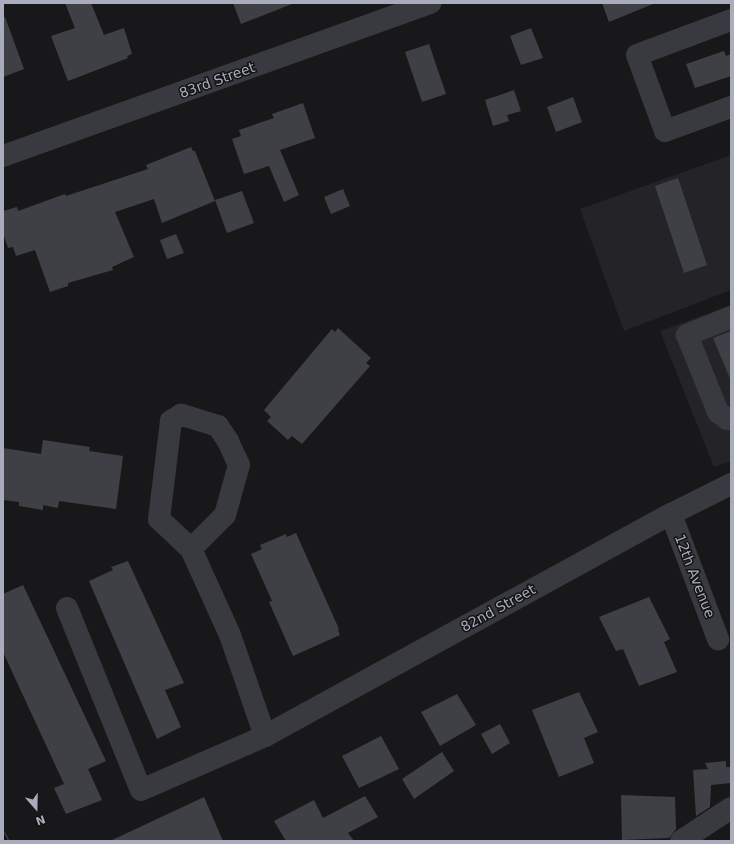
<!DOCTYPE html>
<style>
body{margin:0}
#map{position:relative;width:734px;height:844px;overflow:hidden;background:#18181a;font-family:"DejaVu Sans",sans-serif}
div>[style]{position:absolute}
.built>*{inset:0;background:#242428}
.building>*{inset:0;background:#3f4045}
.minor>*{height:22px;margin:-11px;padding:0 11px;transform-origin:11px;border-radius:11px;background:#393940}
.rail>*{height:4.5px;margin-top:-2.25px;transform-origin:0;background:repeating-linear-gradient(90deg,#131315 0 9px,#4b4d55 0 18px);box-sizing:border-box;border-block:1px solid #4b4d55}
span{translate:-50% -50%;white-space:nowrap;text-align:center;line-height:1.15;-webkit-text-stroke:3px #131315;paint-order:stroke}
.street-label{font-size:14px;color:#a9acbb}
.frame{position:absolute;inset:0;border:4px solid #a9acbb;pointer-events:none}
.north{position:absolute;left:16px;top:788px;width:40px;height:40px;-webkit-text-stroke:3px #131315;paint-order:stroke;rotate:160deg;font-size:11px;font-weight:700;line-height:16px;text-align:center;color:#a9acbb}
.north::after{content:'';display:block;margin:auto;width:14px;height:18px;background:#a9acbb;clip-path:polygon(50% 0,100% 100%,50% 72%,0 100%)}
</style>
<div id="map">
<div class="built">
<i style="clip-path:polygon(731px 155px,731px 290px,624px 331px,580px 209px)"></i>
<i style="clip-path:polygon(731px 305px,731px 461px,714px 467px,660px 331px)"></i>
</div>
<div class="building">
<i style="clip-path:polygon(65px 3px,91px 3px,104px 35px,124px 28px,132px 54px,127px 56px,128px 58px,68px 81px,51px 36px,75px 28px)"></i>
<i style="clip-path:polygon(233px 3px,292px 3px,292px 4px,241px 24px)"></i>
<i style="clip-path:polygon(602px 3px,653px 3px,653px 4px,609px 22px)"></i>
<i style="clip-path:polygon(3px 17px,5px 17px,24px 69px,3px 77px)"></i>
<i style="clip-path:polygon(531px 28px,543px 58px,521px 65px,510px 36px)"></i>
<i style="clip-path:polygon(429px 44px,446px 94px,422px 102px,405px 52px)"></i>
<i style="clip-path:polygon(724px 51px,726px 56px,731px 54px,731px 76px,695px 88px,686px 64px)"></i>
<i style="clip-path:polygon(514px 90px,521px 111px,507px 115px,509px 121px,493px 126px,485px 100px)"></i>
<i style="clip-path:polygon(573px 97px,582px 122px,556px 132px,547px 107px)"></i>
<i style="clip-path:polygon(303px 103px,315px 138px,280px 150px,299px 195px,284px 202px,269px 166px,244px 174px,232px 139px,241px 136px,239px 130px,274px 118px,272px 114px)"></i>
<i style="clip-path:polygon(191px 147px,193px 151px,195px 151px,215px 201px,162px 223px,154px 199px,115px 212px,134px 257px,112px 267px,113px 270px,68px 283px,68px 286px,50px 292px,35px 250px,16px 256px,13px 247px,8px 248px,3px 233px,3px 211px,17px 207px,18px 211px,65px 194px,66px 196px,75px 193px,148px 169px,146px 165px)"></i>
<i style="clip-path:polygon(678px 178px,707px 265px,684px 273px,655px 186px)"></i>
<i style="clip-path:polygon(343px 189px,350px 206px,331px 214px,324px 197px)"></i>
<i style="clip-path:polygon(242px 191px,254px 223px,227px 233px,215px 200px)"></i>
<i style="clip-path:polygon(176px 234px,184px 253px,167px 259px,160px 240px)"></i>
<i style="clip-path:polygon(338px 328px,371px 358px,366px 363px,370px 366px,302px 444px,292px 436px,288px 440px,267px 421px,271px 417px,264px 410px,332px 329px,335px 332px)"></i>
<i style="clip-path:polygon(731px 331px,731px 381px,713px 338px)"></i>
<i style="clip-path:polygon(43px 440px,90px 447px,89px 451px,123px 456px,116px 509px,59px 501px,58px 508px,43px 505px,43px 510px,19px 506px,19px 502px,3px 500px,3px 448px,41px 454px)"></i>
<i style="clip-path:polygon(296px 533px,339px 629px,338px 630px,340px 635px,293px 656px,269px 602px,272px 601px,251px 554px,262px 549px,260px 545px,286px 534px,287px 537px)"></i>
<i style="clip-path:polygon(128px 561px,184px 683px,165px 690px,181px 727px,157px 739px,89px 581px,113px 570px,111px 567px)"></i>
<i style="clip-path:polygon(23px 585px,106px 761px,88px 769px,102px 800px,66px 814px,54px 788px,64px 784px,3px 652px,3px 594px)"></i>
<i style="clip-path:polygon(649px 597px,670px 639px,664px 642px,677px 672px,639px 686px,623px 649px,616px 651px,599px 617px)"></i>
<i style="clip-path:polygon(579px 692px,598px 732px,584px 738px,594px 763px,559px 777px,532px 710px)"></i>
<i style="clip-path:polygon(457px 694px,476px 725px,440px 746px,421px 712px)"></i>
<i style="clip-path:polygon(500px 724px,510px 743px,492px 754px,481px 734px)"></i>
<i style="clip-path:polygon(381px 736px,399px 769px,359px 788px,342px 756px)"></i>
<i style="clip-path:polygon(442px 752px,454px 771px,414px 799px,402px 779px)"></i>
<i style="clip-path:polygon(726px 761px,726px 767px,731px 767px,731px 783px,711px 785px,710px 807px,696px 816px,693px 770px,708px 769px,705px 763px)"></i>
<i style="clip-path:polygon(621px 795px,675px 797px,676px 829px,669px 838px,622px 840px)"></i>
<i style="clip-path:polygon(365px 796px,378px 817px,348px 833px,354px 841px,286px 841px,274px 821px,314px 800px,323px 818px)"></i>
<i style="clip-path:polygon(204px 797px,223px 841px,110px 841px)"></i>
</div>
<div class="minor">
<i style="left:731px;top:20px;width:100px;rotate:159.6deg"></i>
<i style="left:637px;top:55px;width:81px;rotate:69.8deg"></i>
<i style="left:665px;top:131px;width:70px;rotate:-20deg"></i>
<i style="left:3px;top:156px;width:454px;rotate:-19.7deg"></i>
<i style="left:731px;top:317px;width:48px;rotate:157.8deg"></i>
<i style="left:687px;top:335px;width:83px;rotate:68.1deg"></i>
<i style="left:718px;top:412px;width:11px;rotate:38deg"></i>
<i style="left:727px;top:419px;width:4px"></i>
<i style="left:671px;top:514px;width:134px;rotate:69.4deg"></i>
<i style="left:191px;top:549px;width:48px;rotate:-45deg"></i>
<i style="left:225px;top:515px;width:52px;rotate:-74.4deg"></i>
<i style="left:239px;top:465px;width:26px;rotate:-115deg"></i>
<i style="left:228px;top:441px;width:18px;rotate:-124deg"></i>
<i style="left:218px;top:426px;width:39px;rotate:-163deg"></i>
<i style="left:181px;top:415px;width:12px;rotate:149deg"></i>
<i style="left:171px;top:421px;width:99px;rotate:97deg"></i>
<i style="left:159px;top:519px;width:44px;rotate:43.2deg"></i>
<i style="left:191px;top:549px;width:94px;rotate:65.6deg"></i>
<i style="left:230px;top:635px;width:107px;rotate:70.9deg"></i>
<i style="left:67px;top:608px;width:196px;rotate:67.9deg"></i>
<i style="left:141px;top:790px;width:135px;rotate:-23.5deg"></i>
<i style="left:265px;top:736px;width:463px;rotate:-28.7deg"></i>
<i style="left:671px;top:514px;width:67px;rotate:-26.6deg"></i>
<i style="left:681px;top:841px;width:60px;rotate:-33.4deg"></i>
</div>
<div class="rail">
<i style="left:3px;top:833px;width:9px;rotate:63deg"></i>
</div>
<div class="street-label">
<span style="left:217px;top:80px;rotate:-20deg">83rd Street</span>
<span style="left:695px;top:576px;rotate:69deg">12th Avenue</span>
<span style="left:498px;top:608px;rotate:-29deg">82nd Street</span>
</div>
<div class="frame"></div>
<div class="north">N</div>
</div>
